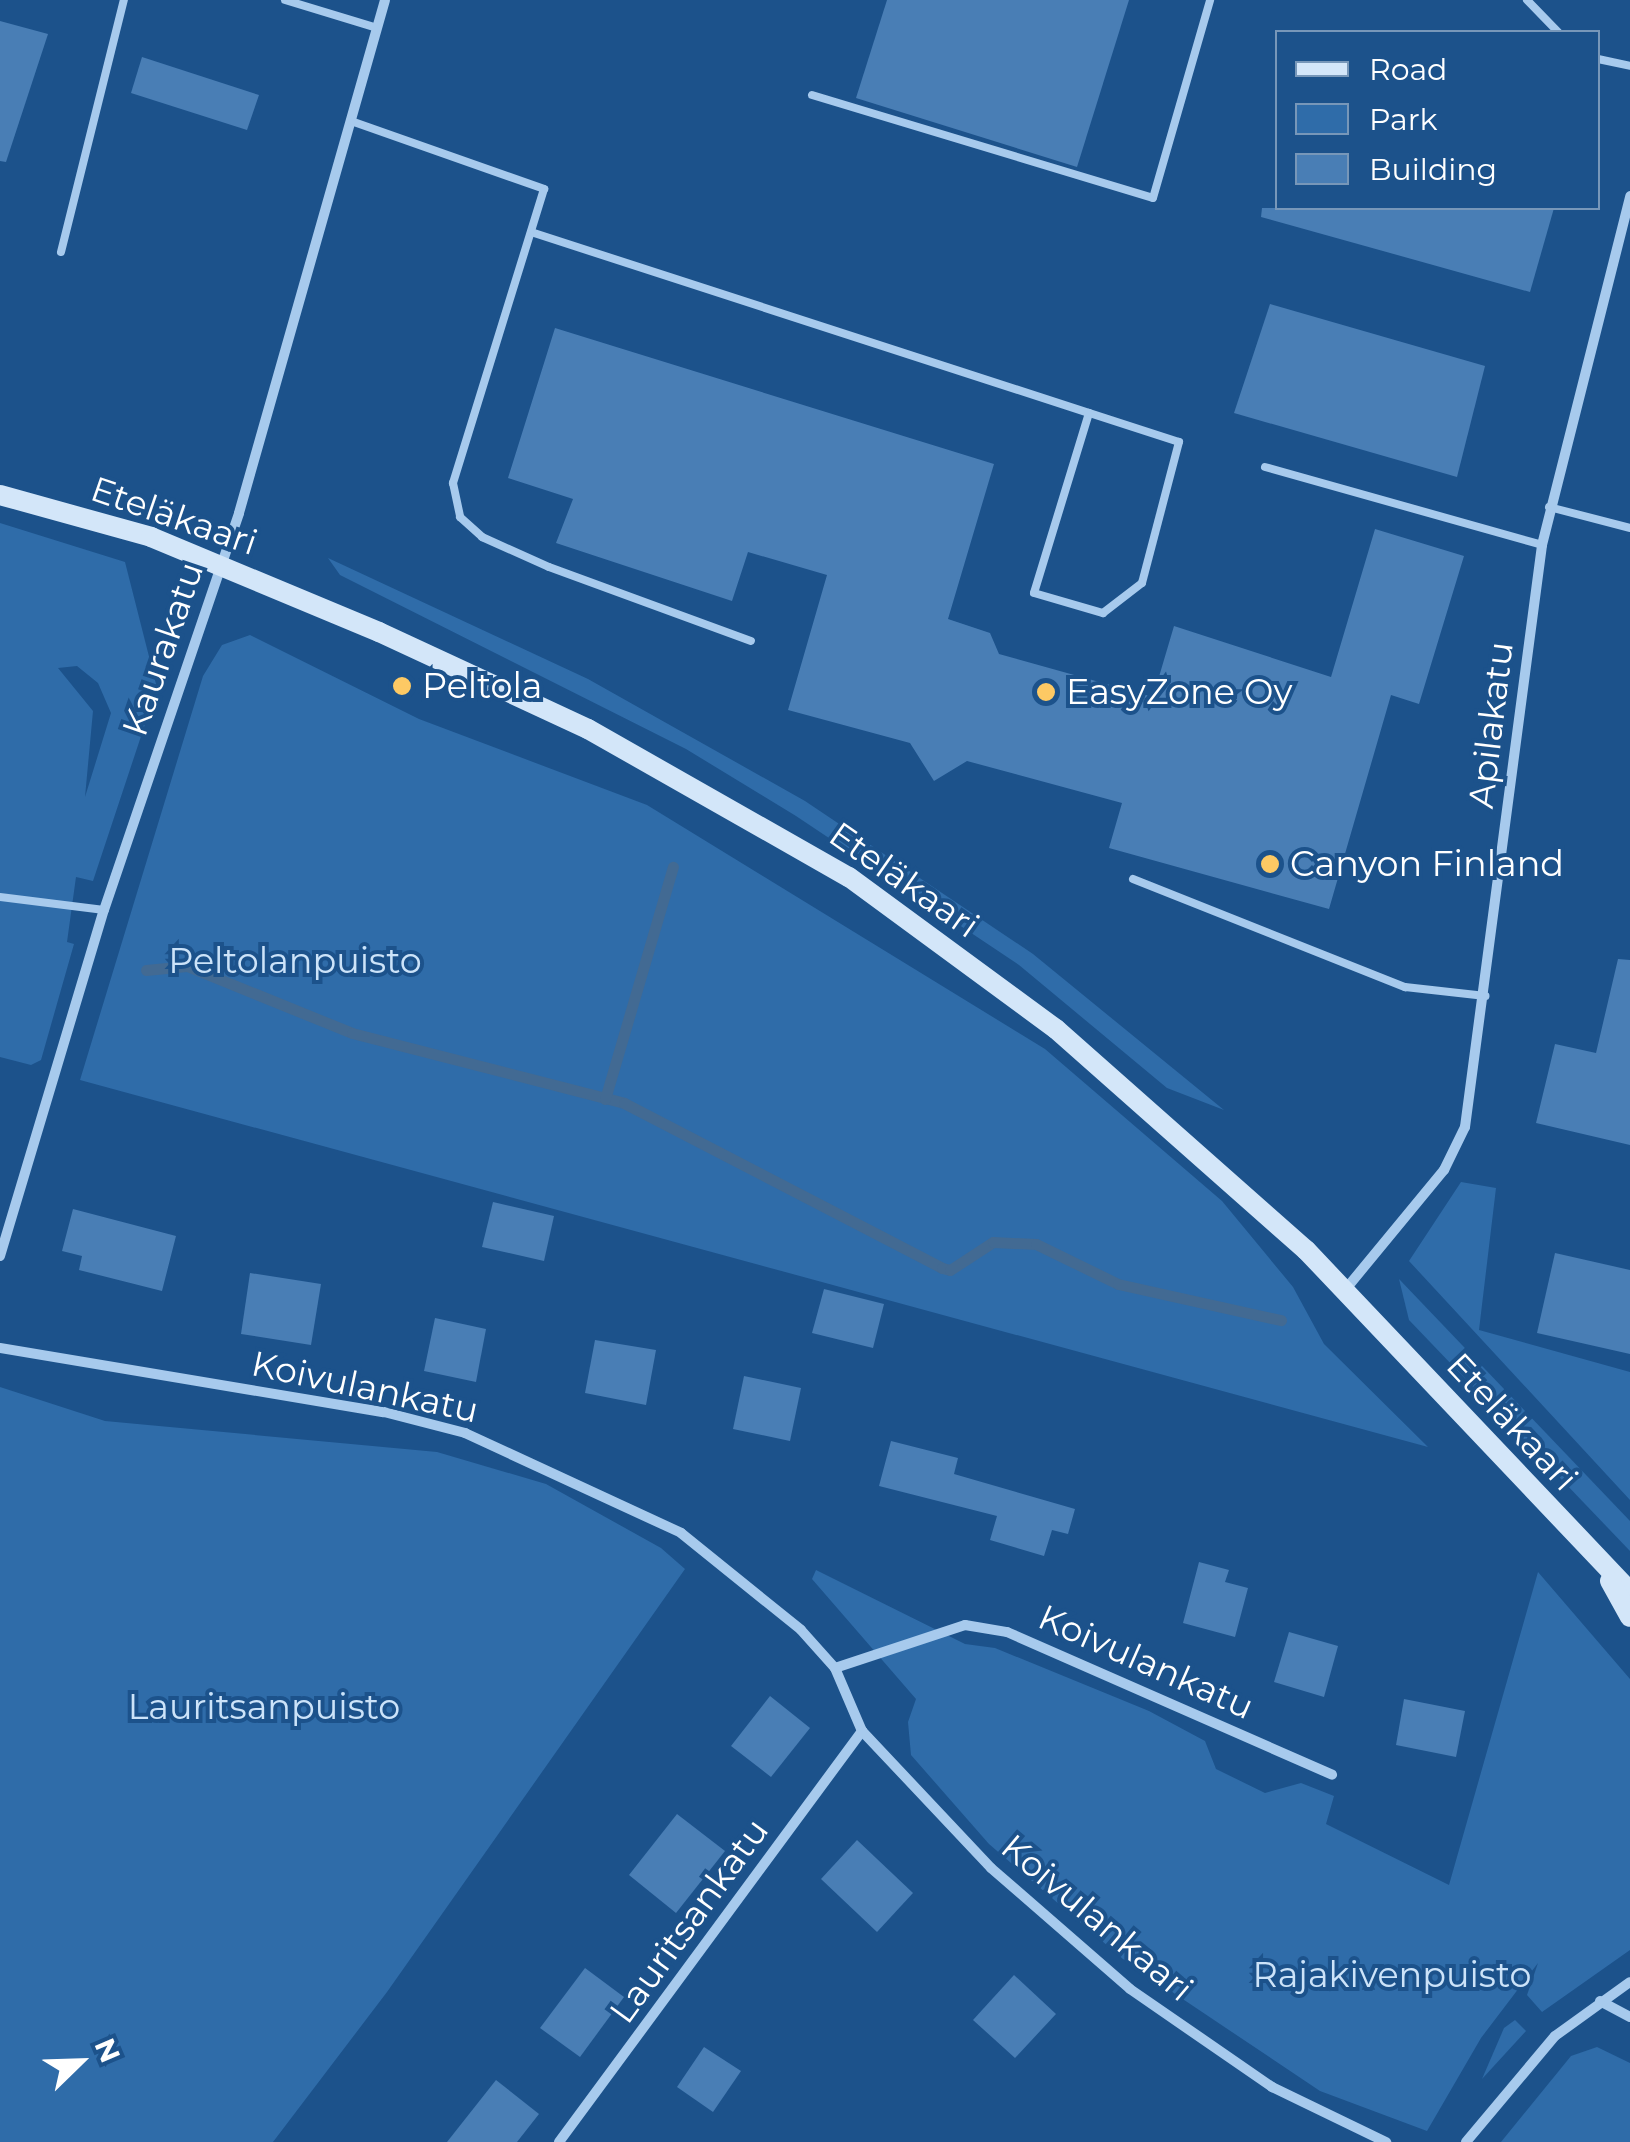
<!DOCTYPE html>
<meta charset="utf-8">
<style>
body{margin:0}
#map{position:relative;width:1630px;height:2142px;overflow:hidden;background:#1c528b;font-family:Montserrat,sans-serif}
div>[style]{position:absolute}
.green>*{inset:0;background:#2f6ca9}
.stream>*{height:11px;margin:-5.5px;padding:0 5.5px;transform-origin:5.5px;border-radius:5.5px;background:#426a93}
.building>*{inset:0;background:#497eb5}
.lane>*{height:8px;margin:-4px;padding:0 4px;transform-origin:4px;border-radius:4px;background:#a7caed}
.street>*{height:10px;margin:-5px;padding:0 5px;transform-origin:5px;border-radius:5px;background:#a7caed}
.secondary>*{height:20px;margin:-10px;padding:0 10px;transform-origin:10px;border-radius:10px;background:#d3e6f9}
.dots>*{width:28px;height:28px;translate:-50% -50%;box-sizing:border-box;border:5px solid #1c528b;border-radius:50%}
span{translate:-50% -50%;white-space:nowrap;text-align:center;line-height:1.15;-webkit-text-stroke:8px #1c528b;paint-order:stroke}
.street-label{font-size:35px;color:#fff}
.poi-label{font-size:35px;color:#fff}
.left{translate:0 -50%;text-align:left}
.park-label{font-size:35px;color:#cce3f9}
.legend{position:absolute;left:1275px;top:30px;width:325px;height:180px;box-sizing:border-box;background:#1c528b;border:2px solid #7797b9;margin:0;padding:12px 18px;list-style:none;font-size:30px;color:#fff}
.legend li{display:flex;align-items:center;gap:20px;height:50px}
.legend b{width:50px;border:2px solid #7797b9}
.north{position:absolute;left:30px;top:2012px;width:100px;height:100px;-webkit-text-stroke:8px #1c528b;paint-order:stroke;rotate:67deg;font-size:28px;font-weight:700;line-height:40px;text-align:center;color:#fff}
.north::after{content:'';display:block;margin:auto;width:35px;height:45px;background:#fff;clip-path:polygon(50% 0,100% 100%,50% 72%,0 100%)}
</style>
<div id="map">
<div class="green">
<i style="clip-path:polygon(evenodd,0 523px,125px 562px,157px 688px,93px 881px,76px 877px,67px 942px,74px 944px,41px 1060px,31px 1065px,0 1057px,0 523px,77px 666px,98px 683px,111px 713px,85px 797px,93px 711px,58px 668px,77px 666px)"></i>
<i style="clip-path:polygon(328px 558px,588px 679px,805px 801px,1033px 954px,1224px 1110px,1167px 1088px,1019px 965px,796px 816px,686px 749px,340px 575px)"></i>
<i style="clip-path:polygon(250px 635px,419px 719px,647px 805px,1045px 1049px,1222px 1201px,1293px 1287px,1324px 1344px,1428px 1447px,80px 1080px,203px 676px,222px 645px)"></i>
<i style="clip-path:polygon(1461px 1182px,1496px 1188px,1479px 1330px,1630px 1372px,1630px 1500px,1409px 1261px)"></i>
<i style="clip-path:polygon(1399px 1279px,1630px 1521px,1630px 1551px,1409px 1320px)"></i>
<i style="clip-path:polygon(0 1387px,105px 1421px,437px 1452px,546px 1484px,661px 1548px,685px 1569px,387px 1992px,273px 2142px,0 2142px)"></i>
<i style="clip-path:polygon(816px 1570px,965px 1644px,995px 1648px,1149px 1711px,1205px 1741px,1216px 1769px,1265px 1793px,1301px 1783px,1334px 1796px,1326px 1824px,1449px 1885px,1538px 1572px,1630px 1679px,1630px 1950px,1542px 2012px,1527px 1995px,1538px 1963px,1481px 2038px,1427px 2131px,1320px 2091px,1123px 1959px,989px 1844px,911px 1755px,908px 1722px,916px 1699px,812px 1579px)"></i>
<i style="clip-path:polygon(1515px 2020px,1526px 2031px,1482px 2079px,1504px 2028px)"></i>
<i style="clip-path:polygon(1597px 2047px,1630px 2063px,1630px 2142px,1501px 2142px,1571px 2056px)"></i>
</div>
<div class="stream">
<i style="left:146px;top:970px;width:41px;rotate:-5.6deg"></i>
<i style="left:187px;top:966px;width:178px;rotate:22.1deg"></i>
<i style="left:352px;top:1033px;width:281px;rotate:14.4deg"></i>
<i style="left:624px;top:1103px;width:358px;rotate:27.4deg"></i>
<i style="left:942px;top:1268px;width:8px;rotate:14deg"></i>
<i style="left:950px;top:1270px;width:51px;rotate:-33.1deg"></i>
<i style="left:993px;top:1242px;width:43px;rotate:2.7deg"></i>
<i style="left:1036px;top:1244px;width:91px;rotate:26deg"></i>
<i style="left:1118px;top:1284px;width:167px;rotate:12.5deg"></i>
<i style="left:605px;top:1099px;width:242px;rotate:-73.7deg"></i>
</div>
<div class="building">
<i style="clip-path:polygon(887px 0,1129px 0,1077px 167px,856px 98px)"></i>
<i style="clip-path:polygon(0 21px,48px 34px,6px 162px,0 161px)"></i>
<i style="clip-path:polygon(142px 57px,259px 95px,247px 130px,131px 93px)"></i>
<i style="clip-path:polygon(1262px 208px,1554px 208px,1530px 292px,1261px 217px)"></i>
<i style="clip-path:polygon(1270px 304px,1485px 366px,1457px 477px,1234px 413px)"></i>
<i style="clip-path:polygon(555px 328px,994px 464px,948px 619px,990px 633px,999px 654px,1153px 697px,1174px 626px,1331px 677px,1375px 529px,1464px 556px,1419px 704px,1391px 695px,1329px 909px,1109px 848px,1122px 803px,967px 761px,934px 781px,910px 743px,788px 710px,827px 575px,748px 552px,732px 601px,556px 543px,573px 499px,508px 478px)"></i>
<i style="clip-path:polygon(1618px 959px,1630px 960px,1630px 1145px,1536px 1123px,1555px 1044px,1596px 1053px)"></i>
<i style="clip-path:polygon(493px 1202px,554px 1216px,544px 1261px,482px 1247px)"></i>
<i style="clip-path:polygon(73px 1209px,176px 1236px,162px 1291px,79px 1270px,82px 1256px,62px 1251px)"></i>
<i style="clip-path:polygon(1555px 1253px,1630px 1270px,1630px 1354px,1537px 1333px)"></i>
<i style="clip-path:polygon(250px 1273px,321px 1284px,311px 1345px,241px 1334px)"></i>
<i style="clip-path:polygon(824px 1289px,884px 1304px,873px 1348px,812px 1333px)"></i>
<i style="clip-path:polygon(435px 1318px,486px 1329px,476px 1382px,424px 1371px)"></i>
<i style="clip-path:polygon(595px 1340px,656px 1350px,646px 1405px,585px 1393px)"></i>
<i style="clip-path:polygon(744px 1376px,801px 1388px,790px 1441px,733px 1429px)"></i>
<i style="clip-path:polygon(891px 1441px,958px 1458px,954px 1474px,1075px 1509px,1068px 1534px,1052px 1530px,1044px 1556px,990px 1540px,997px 1516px,879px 1486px)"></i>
<i style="clip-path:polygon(1199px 1562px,1229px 1570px,1225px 1582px,1248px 1588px,1235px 1637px,1183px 1623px)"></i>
<i style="clip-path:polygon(1289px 1632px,1338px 1646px,1324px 1697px,1274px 1682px)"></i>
<i style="clip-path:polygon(770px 1696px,810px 1728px,771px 1777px,731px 1746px)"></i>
<i style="clip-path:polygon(1404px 1699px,1465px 1711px,1456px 1757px,1396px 1745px)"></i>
<i style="clip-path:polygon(677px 1814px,725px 1851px,676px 1913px,629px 1875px)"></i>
<i style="clip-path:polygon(857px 1840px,913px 1893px,877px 1932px,821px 1879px)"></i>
<i style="clip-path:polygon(585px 1968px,624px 1997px,580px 2057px,540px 2028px)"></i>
<i style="clip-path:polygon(1014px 1975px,1056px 2014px,1015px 2058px,973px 2020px)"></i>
<i style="clip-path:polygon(704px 2047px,741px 2071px,713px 2112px,677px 2087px)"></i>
<i style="clip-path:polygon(496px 2080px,539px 2114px,517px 2142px,447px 2142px)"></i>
</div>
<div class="lane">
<i style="left:285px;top:0;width:96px;rotate:16.9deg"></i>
<i style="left:1527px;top:0;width:45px;rotate:45.9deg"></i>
<i style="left:1598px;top:59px;width:33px;rotate:12deg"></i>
<i style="left:812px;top:95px;width:356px;rotate:16.8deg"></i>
<i style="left:1153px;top:198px;width:206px;rotate:-73.9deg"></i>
<i style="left:351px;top:121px;width:205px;rotate:19.4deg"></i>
<i style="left:544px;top:189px;width:308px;rotate:107.2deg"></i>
<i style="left:453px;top:483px;width:35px;rotate:78deg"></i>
<i style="left:460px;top:517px;width:30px;rotate:42deg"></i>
<i style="left:482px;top:537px;width:73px;rotate:24.1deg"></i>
<i style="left:549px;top:567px;width:215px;rotate:20.1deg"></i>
<i style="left:531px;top:232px;width:587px;rotate:17.97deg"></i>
<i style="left:1089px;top:413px;width:188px;rotate:107deg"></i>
<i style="left:1034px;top:593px;width:72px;rotate:16.2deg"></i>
<i style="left:1103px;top:613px;width:49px;rotate:-37.6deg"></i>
<i style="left:1142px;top:583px;width:146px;rotate:-75.3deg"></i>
<i style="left:1179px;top:442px;width:95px;rotate:-162.1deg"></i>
<i style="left:61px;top:252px;width:260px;rotate:-76deg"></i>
<i style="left:1265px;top:467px;width:288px;rotate:15.7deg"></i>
<i style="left:1549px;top:507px;width:84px;rotate:14.5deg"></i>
<i style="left:1133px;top:879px;width:293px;rotate:21.7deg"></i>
<i style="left:1405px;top:987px;width:81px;rotate:6.4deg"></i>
<i style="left:0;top:897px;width:105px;rotate:7.1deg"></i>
</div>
<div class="street">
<i style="left:0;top:1256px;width:361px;rotate:-73.3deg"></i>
<i style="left:104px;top:910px;width:419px;rotate:-71.2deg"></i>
<i style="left:239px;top:513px;width:533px;rotate:-74.11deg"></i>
<i style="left:1345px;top:1290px;width:156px;rotate:-50.5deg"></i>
<i style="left:1444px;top:1170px;width:48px;rotate:-64deg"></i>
<i style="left:1465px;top:1127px;width:587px;rotate:-82.46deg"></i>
<i style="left:1542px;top:545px;width:360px;rotate:-75.8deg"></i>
<i style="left:0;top:1348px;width:389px;rotate:9.5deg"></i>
<i style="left:384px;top:1412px;width:84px;rotate:14.5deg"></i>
<i style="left:465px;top:1433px;width:238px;rotate:24.8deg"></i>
<i style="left:681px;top:1533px;width:154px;rotate:38.9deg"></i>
<i style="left:801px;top:1630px;width:51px;rotate:48.2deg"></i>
<i style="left:835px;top:1668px;width:137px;rotate:-18.3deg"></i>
<i style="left:965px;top:1625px;width:43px;rotate:9.5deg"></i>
<i style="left:1007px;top:1632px;width:355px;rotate:23.7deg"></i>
<i style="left:835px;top:1668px;width:69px;rotate:66.8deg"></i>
<i style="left:862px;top:1731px;width:188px;rotate:46.7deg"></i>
<i style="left:991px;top:1868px;width:184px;rotate:41deg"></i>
<i style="left:1130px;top:1989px;width:173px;rotate:34.6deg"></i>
<i style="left:1272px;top:2087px;width:127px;rotate:25.8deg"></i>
<i style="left:1600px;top:2001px;width:34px;rotate:28deg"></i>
<i style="left:559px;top:2142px;width:511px;rotate:-53.6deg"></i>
<i style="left:1466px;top:2142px;width:138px;rotate:-50deg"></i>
<i style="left:1555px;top:2036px;width:92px;rotate:-35.8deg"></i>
</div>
<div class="secondary">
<i style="left:0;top:495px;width:157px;rotate:15.5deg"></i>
<i style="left:151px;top:537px;width:247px;rotate:22.6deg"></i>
<i style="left:379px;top:632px;width:230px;rotate:24.9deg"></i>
<i style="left:588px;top:729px;width:300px;rotate:29.6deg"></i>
<i style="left:849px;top:877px;width:257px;rotate:36.3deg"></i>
<i style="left:1056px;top:1029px;width:334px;rotate:41.5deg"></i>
<i style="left:1306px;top:1250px;width:470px;rotate:46.5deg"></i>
<i style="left:1610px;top:1581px;width:41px;rotate:60.9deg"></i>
</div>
<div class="dots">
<i style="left:402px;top:686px;background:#fdc964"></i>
<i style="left:1046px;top:692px;background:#fdc964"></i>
<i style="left:1270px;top:864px;background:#fdc964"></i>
</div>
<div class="street-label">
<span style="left:174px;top:516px;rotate:19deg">Eteläkaari</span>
<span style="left:163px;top:649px;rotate:-71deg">Kaurakatu</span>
<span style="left:1491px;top:725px;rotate:-83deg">Apilakatu</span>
<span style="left:904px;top:880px;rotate:35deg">Eteläkaari</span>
<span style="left:365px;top:1387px;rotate:12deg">Koivulankatu</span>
<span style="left:1512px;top:1422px;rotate:47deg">Eteläkaari</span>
<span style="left:1146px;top:1662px;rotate:24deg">Koivulankatu</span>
<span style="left:1097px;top:1918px;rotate:40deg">Koivulankaari</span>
<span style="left:689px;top:1921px;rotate:-54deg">Lauritsankatu</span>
</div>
<div class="poi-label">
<span class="left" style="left:422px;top:686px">Peltola</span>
<span class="left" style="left:1066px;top:692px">EasyZone Oy</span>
<span class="left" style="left:1290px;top:864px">Canyon Finland</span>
</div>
<div class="park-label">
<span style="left:295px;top:961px">Peltolanpuisto</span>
<span style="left:264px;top:1707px">Lauritsanpuisto</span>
<span style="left:1392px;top:1975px">Rajakivenpuisto</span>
</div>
<ul class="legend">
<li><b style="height:12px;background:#d3e6f9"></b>Road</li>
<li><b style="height:28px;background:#2f6ca9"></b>Park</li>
<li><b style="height:28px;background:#497eb5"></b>Building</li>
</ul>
<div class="north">N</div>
</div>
